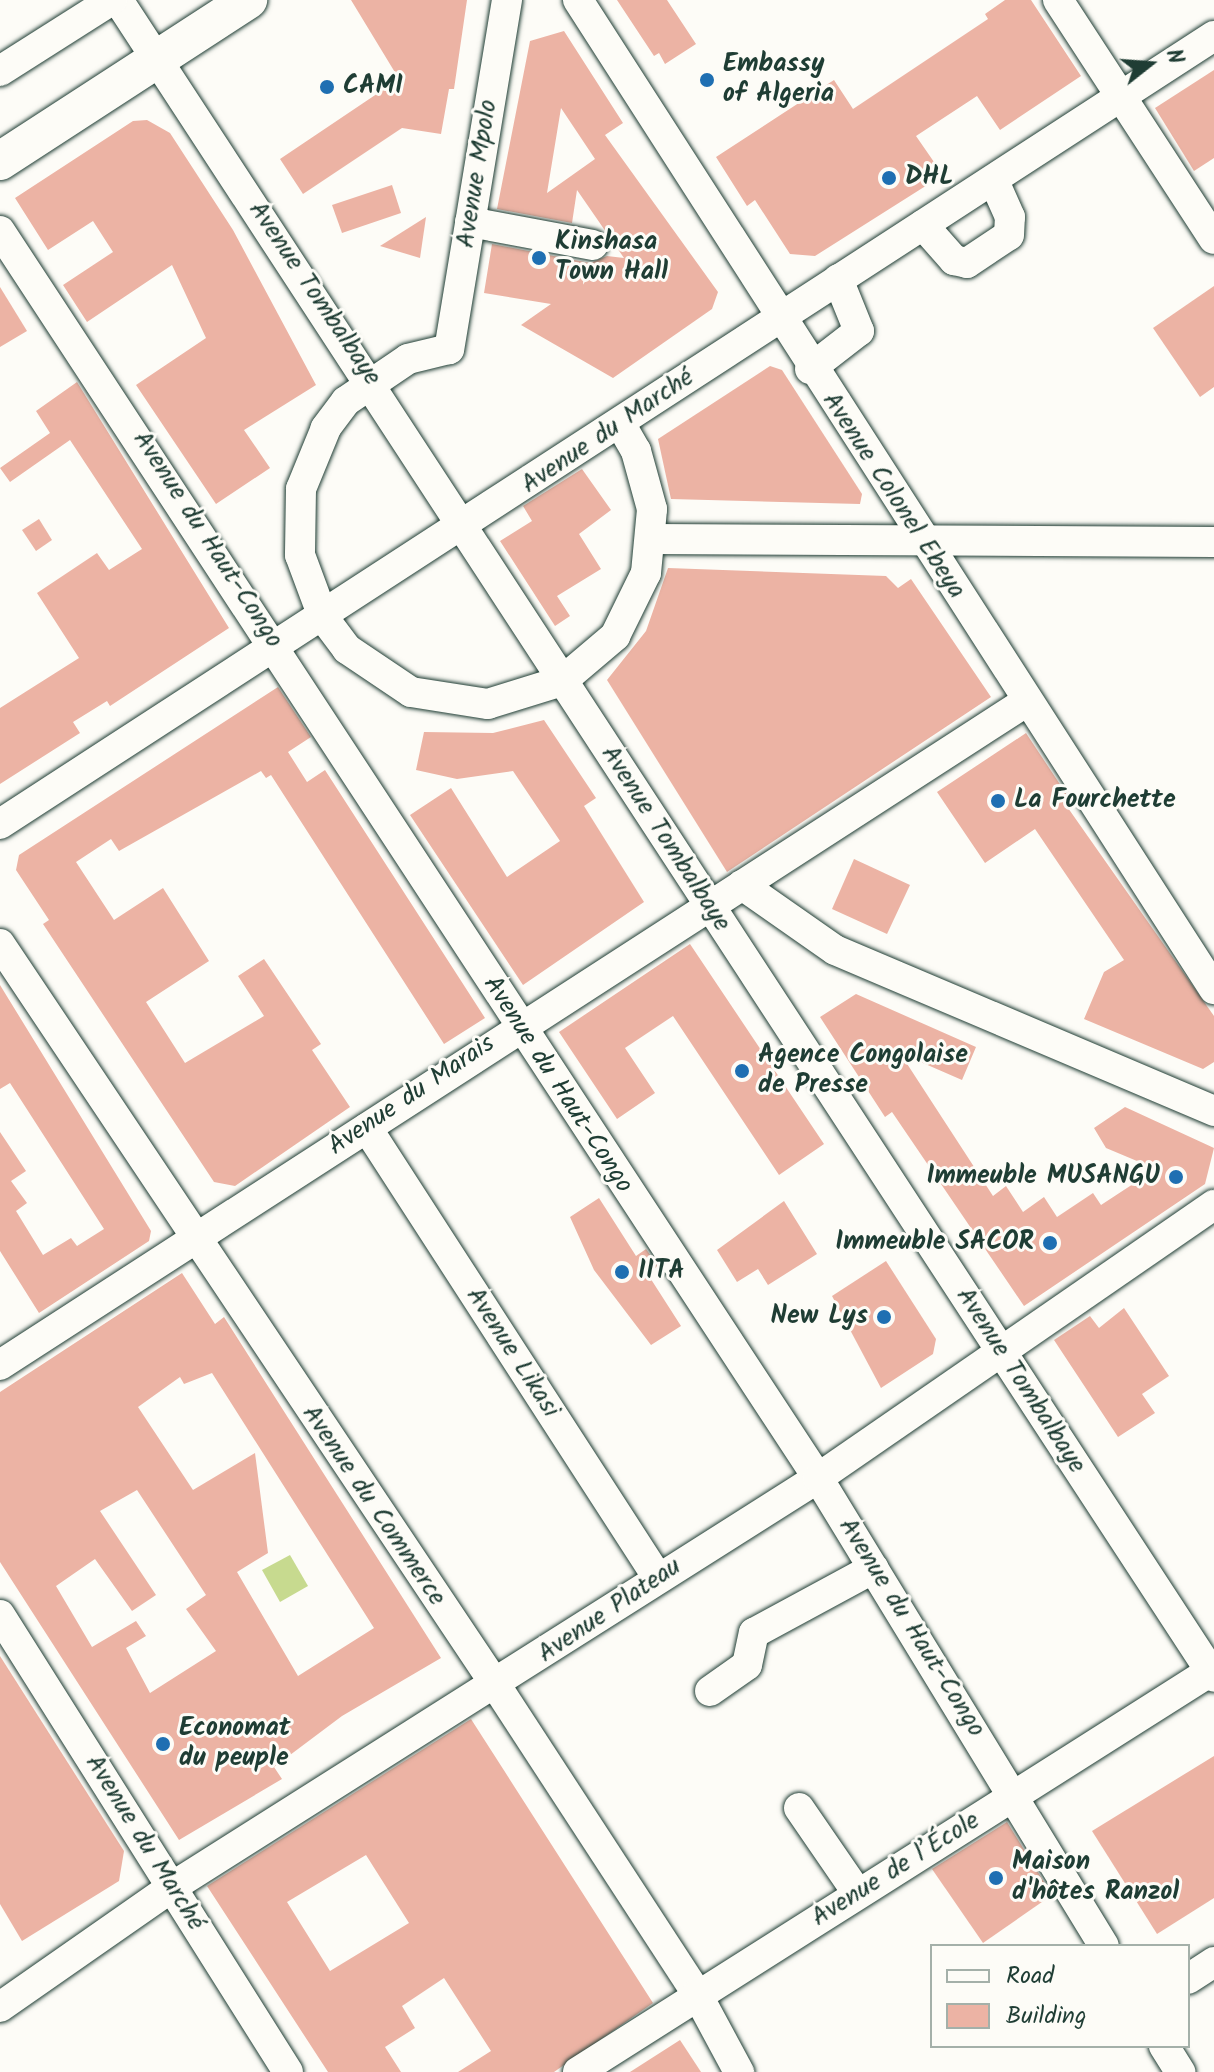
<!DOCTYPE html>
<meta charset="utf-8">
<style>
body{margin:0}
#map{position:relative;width:1214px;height:2072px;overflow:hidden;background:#fdfcf7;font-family:Kalam,sans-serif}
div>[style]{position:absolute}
.green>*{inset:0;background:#c7da8f}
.building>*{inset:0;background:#ecb3a4}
.roads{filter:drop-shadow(0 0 2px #1f3d34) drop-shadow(0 0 2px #1f3d34)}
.minor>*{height:30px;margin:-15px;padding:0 15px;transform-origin:15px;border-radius:15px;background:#fdfcf7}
.major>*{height:38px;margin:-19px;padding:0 19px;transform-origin:19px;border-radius:19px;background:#fdfcf7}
.dots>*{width:22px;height:22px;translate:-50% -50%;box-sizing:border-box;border:4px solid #fdfcf7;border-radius:50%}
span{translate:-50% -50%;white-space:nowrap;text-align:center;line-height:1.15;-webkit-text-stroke:6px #fdfcf7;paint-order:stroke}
.poi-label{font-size:26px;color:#1f3d34;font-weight:700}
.left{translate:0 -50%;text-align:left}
.right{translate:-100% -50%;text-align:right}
.street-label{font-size:26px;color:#1f3d34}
.legend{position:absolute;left:930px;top:1944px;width:260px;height:104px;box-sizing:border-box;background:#fdfcf7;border:2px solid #a4b0a9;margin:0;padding:10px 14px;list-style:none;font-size:24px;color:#1f3d34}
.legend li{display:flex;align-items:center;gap:16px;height:40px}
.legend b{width:40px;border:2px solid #a4b0a9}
.north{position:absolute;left:1110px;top:24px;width:80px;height:80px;-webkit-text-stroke:6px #fdfcf7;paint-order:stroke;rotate:73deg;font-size:22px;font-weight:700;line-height:32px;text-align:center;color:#1f3d34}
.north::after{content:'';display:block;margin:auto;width:28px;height:36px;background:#1f3d34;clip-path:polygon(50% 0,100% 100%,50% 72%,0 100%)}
</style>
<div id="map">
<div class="green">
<i style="clip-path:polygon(290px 1555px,308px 1586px,280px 1602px,262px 1570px)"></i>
</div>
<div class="building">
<i style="clip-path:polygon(351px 0,467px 0,454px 89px,449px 89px,441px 134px,402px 128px,303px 194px,280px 159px,399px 79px)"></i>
<i style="clip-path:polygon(617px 0,667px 0,696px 44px,665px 64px,659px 53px,654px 56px)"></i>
<i style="clip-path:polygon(1005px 0,1031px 0,1081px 76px,1000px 130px,977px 96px,916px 136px,943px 175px,815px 256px,790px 254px,755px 200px,747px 206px,716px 157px,834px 80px,853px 109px,988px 19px,985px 14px)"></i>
<i style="clip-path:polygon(evenodd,564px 31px,623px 123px,605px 135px,718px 292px,712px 309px,613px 378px,521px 325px,551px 304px,484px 293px,492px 244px,590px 263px,607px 256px,624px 258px,577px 190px,572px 223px,497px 209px,530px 41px,564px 31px,561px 108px,595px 159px,547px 193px,561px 108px)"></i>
<i style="clip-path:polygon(1214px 70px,1214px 158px,1194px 171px,1155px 108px)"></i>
<i style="clip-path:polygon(147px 120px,170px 133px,233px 230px,316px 385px,244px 430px,270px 468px,216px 504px,136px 385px,206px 338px,172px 265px,87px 322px,63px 285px,113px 252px,93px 221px,48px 250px,15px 198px,133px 121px)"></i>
<i style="clip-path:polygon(392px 185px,401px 213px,342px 233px,332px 205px)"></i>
<i style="clip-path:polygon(426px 217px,420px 258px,380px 246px)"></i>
<i style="clip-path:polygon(1214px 286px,1214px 387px,1200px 397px,1153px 328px)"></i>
<i style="clip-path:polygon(0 287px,27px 331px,0 347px)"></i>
<i style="clip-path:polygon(770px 366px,782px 370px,862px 494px,860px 504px,671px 499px,658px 439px)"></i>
<i style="clip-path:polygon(77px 382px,229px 628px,110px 706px,107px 701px,73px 722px,80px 733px,0 784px,0 708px,79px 658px,37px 593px,97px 553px,109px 570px,142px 549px,70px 440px,10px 482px,0 468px,50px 433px,36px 411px)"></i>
<i style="clip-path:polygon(582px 469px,611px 510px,579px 534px,601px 569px,557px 596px,570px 616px,555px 626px,500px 541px,532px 521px,523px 506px)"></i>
<i style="clip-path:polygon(39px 519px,52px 540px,36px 551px,22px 530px)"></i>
<i style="clip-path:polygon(668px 568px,886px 576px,898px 588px,911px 579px,991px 697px,727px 872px,607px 680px,646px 631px)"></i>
<i style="clip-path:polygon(278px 687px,311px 737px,288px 752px,307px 782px,325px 770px,485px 1018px,444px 1044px,271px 775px,266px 778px,261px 771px,119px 851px,111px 839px,76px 862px,114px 920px,163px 888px,209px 961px,146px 1002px,185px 1063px,264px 1016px,238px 976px,264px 959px,321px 1044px,312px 1050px,350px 1107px,235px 1186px,214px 1182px,43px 924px,49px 920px,16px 870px,19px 855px)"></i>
<i style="clip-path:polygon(544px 720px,596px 798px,584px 806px,644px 902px,523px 985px,410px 815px,451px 788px,507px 877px,560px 841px,513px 771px,457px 779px,416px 770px,424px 732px,493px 733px)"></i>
<i style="clip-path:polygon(1026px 733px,1073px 804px,1068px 808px,1214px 1016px,1214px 1062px,1203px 1069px,1084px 1019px,1104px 972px,1124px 960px,1035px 829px,985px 863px,937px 792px)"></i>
<i style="clip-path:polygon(854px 859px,910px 885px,887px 934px,832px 909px)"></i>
<i style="clip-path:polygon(690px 944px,824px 1144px,779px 1175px,673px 1016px,625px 1048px,655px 1093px,617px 1119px,559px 1032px)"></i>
<i style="clip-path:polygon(0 985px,151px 1231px,149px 1241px,39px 1313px,0 1251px,0 1132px,26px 1171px,11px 1181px,27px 1203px,16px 1211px,43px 1255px,71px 1238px,77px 1246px,104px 1229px,10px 1083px,0 1089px)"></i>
<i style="clip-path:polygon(856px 994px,976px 1047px,962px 1080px,900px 1053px,993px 1196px,1006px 1186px,1023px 1212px,1044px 1197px,1057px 1217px,1093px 1193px,1101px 1205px,1156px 1169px,1106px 1148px,1094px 1128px,1125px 1107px,1214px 1148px,1205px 1184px,1024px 1306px,892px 1112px,885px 1117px,820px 1017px)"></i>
<i style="clip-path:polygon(599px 1198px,636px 1256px,646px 1249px,658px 1266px,647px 1273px,681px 1326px,651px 1345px,594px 1270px,570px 1217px)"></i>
<i style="clip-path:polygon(784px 1201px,817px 1254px,768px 1285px,758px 1269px,737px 1282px,717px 1250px)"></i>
<i style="clip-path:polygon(886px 1261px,936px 1339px,933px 1354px,881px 1388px,832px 1296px)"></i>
<i style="clip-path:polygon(evenodd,182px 1273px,215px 1324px,224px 1317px,441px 1658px,342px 1716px,274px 1767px,282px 1779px,179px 1840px,0 1562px,0 1392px,182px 1273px,212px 1373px,374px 1628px,298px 1676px,237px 1572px,268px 1553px,255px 1453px,193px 1490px,138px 1407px,180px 1377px,184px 1384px,212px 1373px,182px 1273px,137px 1490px,206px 1595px,186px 1609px,216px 1651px,150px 1693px,126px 1648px,146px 1636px,136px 1621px,92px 1647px,56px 1586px,95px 1559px,132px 1611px,156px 1595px,100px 1511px,137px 1490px)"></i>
<i style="clip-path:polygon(1124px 1308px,1169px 1376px,1142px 1394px,1155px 1413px,1118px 1437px,1054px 1340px,1090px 1316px,1099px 1328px)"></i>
<i style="clip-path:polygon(0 1656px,124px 1851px,119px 1881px,22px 1941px,0 1904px)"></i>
<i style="clip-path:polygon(evenodd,471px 1719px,653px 2003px,554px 2072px,458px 2072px,491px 2051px,444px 1978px,402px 2006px,415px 2028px,385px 2047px,401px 2072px,328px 2072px,207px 1886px,471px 1719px,366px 1855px,409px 1923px,330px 1971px,287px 1902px,366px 1855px)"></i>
<i style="clip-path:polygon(1214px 1756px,1214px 1898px,1157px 1934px,1092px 1831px)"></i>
<i style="clip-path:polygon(1007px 1822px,1052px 1895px,983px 1943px,932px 1869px)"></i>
<i style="clip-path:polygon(680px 2040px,701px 2072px,630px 2072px)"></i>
</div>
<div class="roads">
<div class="minor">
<i style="left:118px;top:0;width:2003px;rotate:56.83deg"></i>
<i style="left:507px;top:0;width:354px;rotate:99.4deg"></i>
<i style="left:449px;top:349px;width:42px;rotate:166.3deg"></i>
<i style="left:408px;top:359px;width:75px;rotate:145.9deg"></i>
<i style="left:346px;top:401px;width:34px;rotate:127deg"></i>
<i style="left:326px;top:428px;width:66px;rotate:112.3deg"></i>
<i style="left:301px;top:489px;width:66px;rotate:90.9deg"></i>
<i style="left:300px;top:555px;width:66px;rotate:69.6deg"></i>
<i style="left:323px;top:617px;width:40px;rotate:53deg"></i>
<i style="left:347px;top:649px;width:77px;rotate:33.9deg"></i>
<i style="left:411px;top:692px;width:78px;rotate:8.9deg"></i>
<i style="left:488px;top:704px;width:77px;rotate:-17.3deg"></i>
<i style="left:562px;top:681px;width:70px;rotate:-40.3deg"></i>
<i style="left:615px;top:636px;width:70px;rotate:-63.8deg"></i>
<i style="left:646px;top:573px;width:64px;rotate:-84.6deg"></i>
<i style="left:652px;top:509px;width:60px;rotate:-105.4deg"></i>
<i style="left:636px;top:451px;width:30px;rotate:-120deg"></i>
<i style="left:578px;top:0;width:1176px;rotate:57.26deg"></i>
<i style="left:1058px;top:0;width:285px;rotate:56.9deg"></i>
<i style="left:0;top:71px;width:133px;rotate:-32.4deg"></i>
<i style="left:470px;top:222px;width:125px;rotate:10.6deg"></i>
<i style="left:923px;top:225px;width:47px;rotate:48.5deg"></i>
<i style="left:954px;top:260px;width:13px;rotate:13deg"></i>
<i style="left:967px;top:263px;width:50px;rotate:-33.7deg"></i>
<i style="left:1009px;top:235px;width:18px;rotate:-87deg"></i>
<i style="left:1010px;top:217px;width:39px;rotate:-114deg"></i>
<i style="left:0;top:231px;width:1491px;rotate:56.74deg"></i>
<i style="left:818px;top:1478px;width:548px;rotate:58.57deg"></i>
<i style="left:810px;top:369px;width:62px;rotate:-37.8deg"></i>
<i style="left:859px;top:331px;width:56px;rotate:-112deg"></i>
<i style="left:652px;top:539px;width:562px;rotate:0.31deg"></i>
<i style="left:0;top:824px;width:1447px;rotate:-32.99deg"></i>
<i style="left:742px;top:885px;width:113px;rotate:35deg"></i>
<i style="left:835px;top:950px;width:412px;rotate:23deg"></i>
<i style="left:0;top:944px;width:894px;rotate:56.22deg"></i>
<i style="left:497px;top:1687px;width:366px;rotate:56.9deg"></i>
<i style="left:697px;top:1994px;width:89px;rotate:61.7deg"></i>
<i style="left:367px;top:1128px;width:536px;rotate:57.11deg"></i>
<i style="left:0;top:1365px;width:1223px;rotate:-32.88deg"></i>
<i style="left:0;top:1615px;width:540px;rotate:57.78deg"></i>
<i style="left:710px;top:1691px;width:45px;rotate:-35.1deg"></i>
<i style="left:747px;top:1665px;width:33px;rotate:-78deg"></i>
<i style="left:754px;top:1633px;width:136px;rotate:-28.4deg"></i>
<i style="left:799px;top:1808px;width:104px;rotate:55.5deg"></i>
<i style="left:1188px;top:1979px;width:31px;rotate:-33deg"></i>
<i style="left:0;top:2007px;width:210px;rotate:-34.9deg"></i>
<i style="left:172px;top:1887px;width:765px;rotate:-32.34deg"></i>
<i style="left:818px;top:1478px;width:481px;rotate:-34.6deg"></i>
<i style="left:1164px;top:2046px;width:31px;rotate:58deg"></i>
<i style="left:578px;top:2072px;width:753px;rotate:-32.36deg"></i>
</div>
<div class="major">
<i style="left:0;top:161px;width:296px;rotate:-33deg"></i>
</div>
</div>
<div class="dots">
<i style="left:707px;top:80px;background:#1f6fb2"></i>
<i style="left:327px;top:87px;background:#1f6fb2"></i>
<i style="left:889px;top:178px;background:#1f6fb2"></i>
<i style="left:539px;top:258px;background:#1f6fb2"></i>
<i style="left:998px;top:801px;background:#1f6fb2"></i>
<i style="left:742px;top:1071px;background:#1f6fb2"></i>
<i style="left:1176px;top:1177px;background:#1f6fb2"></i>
<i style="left:1050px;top:1243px;background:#1f6fb2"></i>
<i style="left:622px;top:1272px;background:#1f6fb2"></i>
<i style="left:884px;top:1317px;background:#1f6fb2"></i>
<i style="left:163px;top:1744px;background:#1f6fb2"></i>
<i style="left:996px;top:1878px;background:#1f6fb2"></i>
</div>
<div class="poi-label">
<span class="left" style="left:723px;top:80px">Embassy<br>of Algeria</span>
<span class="left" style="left:343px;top:87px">CAMI</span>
<span class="left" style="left:905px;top:178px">DHL</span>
<span class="left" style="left:555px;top:258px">Kinshasa<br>Town Hall</span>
<span class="left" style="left:1014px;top:801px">La Fourchette</span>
<span class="left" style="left:758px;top:1071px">Agence Congolaise<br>de Presse</span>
<span class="right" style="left:1160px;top:1177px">Immeuble MUSANGU</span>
<span class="right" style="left:1034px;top:1243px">Immeuble SACOR</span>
<span class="left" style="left:638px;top:1272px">IITA</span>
<span class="right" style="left:868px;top:1317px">New Lys</span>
<span class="left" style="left:179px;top:1744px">Economat<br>du peuple</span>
<span class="left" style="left:1012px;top:1878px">Maison<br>d'hôtes Ranzol</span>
</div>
<div class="street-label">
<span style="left:478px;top:174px;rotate:-81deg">Avenue Mpolo</span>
<span style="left:314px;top:294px;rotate:56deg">Avenue Tombalbaye</span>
<span style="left:608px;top:432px;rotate:-34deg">Avenue du Marché</span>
<span style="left:893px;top:496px;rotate:57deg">Avenue Colonel Ebeya</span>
<span style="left:207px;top:540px;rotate:57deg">Avenue du Haut-Congo</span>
<span style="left:665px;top:839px;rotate:57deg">Avenue Tombalbaye</span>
<span style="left:557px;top:1085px;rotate:57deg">Avenue du Haut-Congo</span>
<span style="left:412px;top:1096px;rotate:-34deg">Avenue du Marais</span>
<span style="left:512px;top:1353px;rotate:57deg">Avenue Likasi</span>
<span style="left:1020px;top:1381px;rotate:57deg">Avenue Tombalbaye</span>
<span style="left:373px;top:1506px;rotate:56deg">Avenue du Commerce</span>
<span style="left:610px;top:1611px;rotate:-34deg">Avenue Plateau</span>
<span style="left:911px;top:1628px;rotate:58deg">Avenue du Haut-Congo</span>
<span style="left:144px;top:1843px;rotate:58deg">Avenue du Marché</span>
<span style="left:896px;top:1870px;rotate:-32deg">Avenue de l’École</span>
</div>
<ul class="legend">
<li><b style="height:10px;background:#fdfcf7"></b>Road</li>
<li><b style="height:22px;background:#ecb3a4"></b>Building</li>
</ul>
<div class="north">N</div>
</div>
